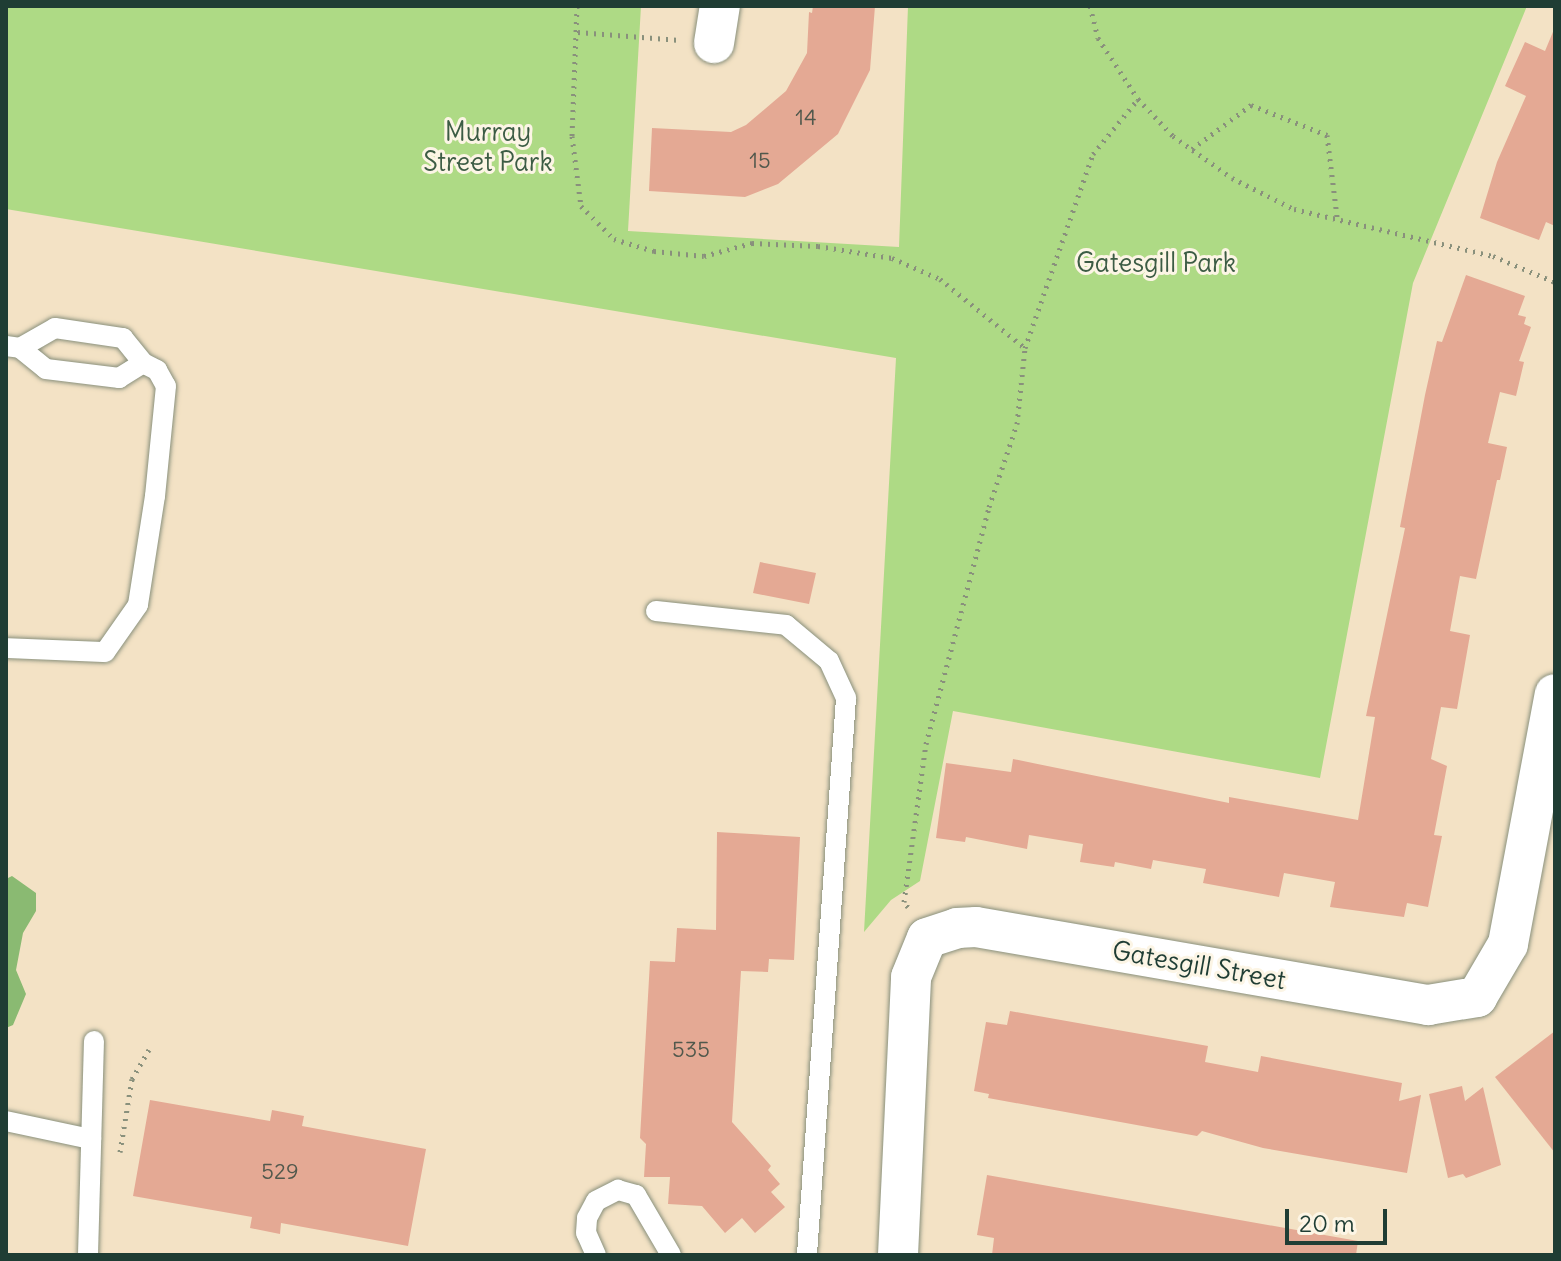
<!DOCTYPE html>
<style>
body{margin:0}
#map{position:relative;width:1561px;height:1261px;overflow:hidden;background:#f3e2c5;font-family:Delius,sans-serif}
div>[style]{position:absolute}
.green>*{inset:0;background:#aeda85}
.forest>*{inset:0;background:#8aba72}
.building>*{inset:0;background:#e4a994}
.path>*{height:5px;margin-top:-2.5px;transform-origin:0;background:repeating-linear-gradient(90deg,#89907c 0 2px,transparent 0 8px)}
.roads{filter:drop-shadow(0 0 2px #89907c) drop-shadow(0 0 2px #89907c)}
.lane>*{height:20px;margin:-10px;padding:0 10px;transform-origin:10px;border-radius:10px;background:#fff}
.street>*{height:40px;margin:-20px;padding:0 20px;transform-origin:20px;border-radius:20px;background:#fff}
span{translate:-50% -50%;white-space:nowrap;text-align:center;line-height:1.15;-webkit-text-stroke:6px #fcf5e5;paint-order:stroke}
.number-label{font-size:22px;color:#50584c}
.number-label span{-webkit-text-stroke-width:0}
.park-label{font-size:26px;color:#3c5c44}
.street-label{font-size:26px;color:#1f3d34}
.frame{position:absolute;inset:0;border:8px solid #1f3d34;pointer-events:none}
.scale{position:absolute;left:1285px;top:1209px;width:102px;height:36px;box-sizing:border-box;border:4px solid #1f3d34;border-top:0;padding-left:10px;font-size:24px;line-height:28px;white-space:nowrap;color:#1f3d34;-webkit-text-stroke:6px #fcf5e5;paint-order:stroke}
</style>
<div id="map">
<div class="green">
<i style="clip-path:polygon(6px 6px,641px 6px,628px 231px,899px 247px,908px 6px,1527px 6px,1413px 283px,1320px 778px,953px 711px,920px 881px,891px 900px,864px 932px,896px 358px,6px 209px)"></i>
</div>
<div class="forest">
<i style="clip-path:polygon(12px 876px,36px 893px,36px 911px,23px 933px,16px 970px,26px 994px,13px 1025px,6px 1028px,6px 879px)"></i>
</div>
<div class="building">
<i style="clip-path:polygon(813px 6px,875px 6px,870px 70px,838px 134px,778px 184px,745px 197px,649px 191px,652px 128px,731px 132px,746px 125px,786px 91px,807px 53px,809px 12px,812px 13px)"></i>
<i style="clip-path:polygon(1555px 27px,1555px 226px,1546px 222px,1539px 240px,1480px 218px,1497px 162px,1526px 96px,1505px 86px,1525px 42px,1545px 51px)"></i>
<i style="clip-path:polygon(1466px 275px,1525px 296px,1518px 315px,1526px 317px,1524px 324px,1531px 327px,1519px 361px,1524px 362px,1516px 396px,1500px 392px,1488px 443px,1507px 447px,1500px 480px,1497px 480px,1476px 579px,1460px 576px,1450px 631px,1470px 635px,1457px 709px,1441px 707px,1431px 759px,1447px 766px,1434px 835px,1442px 836px,1428px 907px,1407px 903px,1404px 917px,1330px 907px,1335px 882px,1284px 873px,1279px 897px,1203px 883px,1206px 869px,1153px 860px,1151px 869px,1115px 862px,1114px 867px,1080px 862px,1083px 844px,1029px 835px,1027px 849px,966px 837px,965px 842px,936px 838px,946px 763px,1011px 772px,1013px 759px,1229px 803px,1229px 797px,1358px 820px,1375px 717px,1366px 716px,1405px 528px,1400px 527px,1425px 395px,1437px 341px,1442px 342px)"></i>
<i style="clip-path:polygon(760px 562px,816px 573px,809px 604px,753px 593px)"></i>
<i style="clip-path:polygon(717px 832px,800px 837px,794px 960px,769px 959px,768px 972px,741px 971px,732px 1122px,771px 1166px,768px 1170px,780px 1184px,771px 1192px,785px 1207px,755px 1233px,742px 1218px,725px 1233px,702px 1206px,668px 1204px,670px 1177px,644px 1177px,646px 1144px,640px 1138px,650px 961px,675px 962px,677px 928px,716px 930px)"></i>
<i style="clip-path:polygon(1010px 1011px,1208px 1046px,1205px 1062px,1258px 1072px,1261px 1056px,1402px 1083px,1399px 1101px,1421px 1095px,1407px 1173px,1263px 1148px,1202px 1131px,1197px 1136px,988px 1098px,989px 1094px,974px 1091px,986px 1022px,1007px 1025px)"></i>
<i style="clip-path:polygon(1555px 1031px,1555px 1153px,1495px 1077px)"></i>
<i style="clip-path:polygon(1462px 1086px,1465px 1101px,1483px 1087px,1501px 1165px,1466px 1178px,1463px 1174px,1448px 1178px,1429px 1094px)"></i>
<i style="clip-path:polygon(150px 1100px,270px 1121px,272px 1110px,304px 1116px,302px 1126px,426px 1149px,408px 1246px,281px 1223px,280px 1234px,250px 1228px,252px 1217px,133px 1196px)"></i>
<i style="clip-path:polygon(987px 1175px,1358px 1241px,1356px 1255px,992px 1255px,994px 1238px,977px 1235px)"></i>
</div>
<div class="path">
<i style="left:577px;top:6px;width:130px;rotate:92.2deg"></i>
<i style="left:572px;top:136px;width:71px;rotate:82.7deg"></i>
<i style="left:581px;top:206px;width:47px;rotate:45deg"></i>
<i style="left:614px;top:239px;width:42px;rotate:16.7deg"></i>
<i style="left:654px;top:251px;width:50px;rotate:5.7deg"></i>
<i style="left:704px;top:256px;width:50px;rotate:-15.2deg"></i>
<i style="left:752px;top:243px;width:66px;rotate:2.6deg"></i>
<i style="left:818px;top:246px;width:75px;rotate:9.2deg"></i>
<i style="left:892px;top:258px;width:52px;rotate:23.6deg"></i>
<i style="left:940px;top:279px;width:109px;rotate:39.1deg"></i>
<i style="left:1090px;top:6px;width:33px;rotate:76deg"></i>
<i style="left:1098px;top:38px;width:73px;rotate:56.7deg"></i>
<i style="left:1138px;top:99px;width:51px;rotate:46.6deg"></i>
<i style="left:1173px;top:136px;width:72px;rotate:35.4deg"></i>
<i style="left:1232px;top:178px;width:69px;rotate:26.6deg"></i>
<i style="left:1294px;top:209px;width:204px;rotate:13.3deg"></i>
<i style="left:1493px;top:256px;width:67px;rotate:22.8deg"></i>
<i style="left:578px;top:32px;width:102px;rotate:4.5deg"></i>
<i style="left:1192px;top:149px;width:74px;rotate:-36.7deg"></i>
<i style="left:1251px;top:105px;width:82px;rotate:21.5deg"></i>
<i style="left:1327px;top:135px;width:83px;rotate:83deg"></i>
<i style="left:908px;top:907px;width:6px;rotate:-129deg"></i>
<i style="left:904px;top:902px;width:160px;rotate:-82.1deg"></i>
<i style="left:926px;top:744px;width:245px;rotate:-75.1deg"></i>
<i style="left:989px;top:507px;width:88px;rotate:-71.4deg"></i>
<i style="left:1017px;top:424px;width:76px;rotate:-84deg"></i>
<i style="left:1025px;top:348px;width:206px;rotate:-70.7deg"></i>
<i style="left:1093px;top:154px;width:71px;rotate:-50.7deg"></i>
<i style="left:120px;top:1152px;width:74px;rotate:-80.7deg"></i>
<i style="left:132px;top:1079px;width:34px;rotate:-60deg"></i>
</div>
<div class="roads">
<div class="lane">
<i style="left:6px;top:346px;width:14px;rotate:8deg"></i>
<i style="left:20px;top:348px;width:40px;rotate:-29.7deg"></i>
<i style="left:55px;top:328px;width:69px;rotate:8.4deg"></i>
<i style="left:123px;top:338px;width:32px;rotate:51deg"></i>
<i style="left:143px;top:363px;width:16px;rotate:27deg"></i>
<i style="left:157px;top:370px;width:18px;rotate:61deg"></i>
<i style="left:166px;top:386px;width:111px;rotate:95.7deg"></i>
<i style="left:155px;top:496px;width:110px;rotate:98.9deg"></i>
<i style="left:138px;top:605px;width:57px;rotate:125.1deg"></i>
<i style="left:105px;top:652px;width:99px;rotate:-177.7deg"></i>
<i style="left:20px;top:348px;width:33px;rotate:39deg"></i>
<i style="left:46px;top:369px;width:74px;rotate:7deg"></i>
<i style="left:119px;top:378px;width:28px;rotate:-32deg"></i>
<i style="left:656px;top:611px;width:131px;rotate:6.1deg"></i>
<i style="left:786px;top:625px;width:56px;rotate:39.9deg"></i>
<i style="left:829px;top:661px;width:41px;rotate:65.3deg"></i>
<i style="left:846px;top:698px;width:558px;rotate:94.01deg"></i>
<i style="left:6px;top:1121px;width:87px;rotate:12deg"></i>
<i style="left:88px;top:1255px;width:214px;rotate:-88.4deg"></i>
<i style="left:596px;top:1255px;width:24px;rotate:-114deg"></i>
<i style="left:586px;top:1233px;width:15px;rotate:-86deg"></i>
<i style="left:587px;top:1218px;width:19px;rotate:-62deg"></i>
<i style="left:596px;top:1201px;width:25px;rotate:-27deg"></i>
<i style="left:618px;top:1190px;width:19px;rotate:16deg"></i>
<i style="left:636px;top:1195px;width:69px;rotate:59.7deg"></i>
</div>
<div class="street">
<i style="left:714px;top:43px;width:37px;rotate:-81deg"></i>
<i style="left:898px;top:1255px;width:278px;rotate:-87.3deg"></i>
<i style="left:911px;top:977px;width:42px;rotate:-67.7deg"></i>
<i style="left:927px;top:938px;width:32px;rotate:-18deg"></i>
<i style="left:957px;top:928px;width:19px;rotate:-3deg"></i>
<i style="left:976px;top:927px;width:459px;rotate:9.8deg"></i>
<i style="left:1428px;top:1005px;width:50px;rotate:-9.3deg"></i>
<i style="left:1477px;top:997px;width:61px;rotate:-59.7deg"></i>
<i style="left:1508px;top:944px;width:254px;rotate:-79.4deg"></i>
</div>
</div>
<div class="number-label">
<span style="left:806px;top:118px">14</span>
<span style="left:760px;top:161px">15</span>
<span style="left:691px;top:1050px">535</span>
<span style="left:280px;top:1172px">529</span>
</div>
<div class="park-label">
<span style="left:488px;top:147px">Murray<br>Street Park</span>
<span style="left:1156px;top:263px">Gatesgill Park</span>
</div>
<div class="street-label">
<span style="left:1199px;top:965px;rotate:10deg">Gatesgill Street</span>
</div>
<div class="frame"></div>
<div class="scale">20 m</div>
</div>
